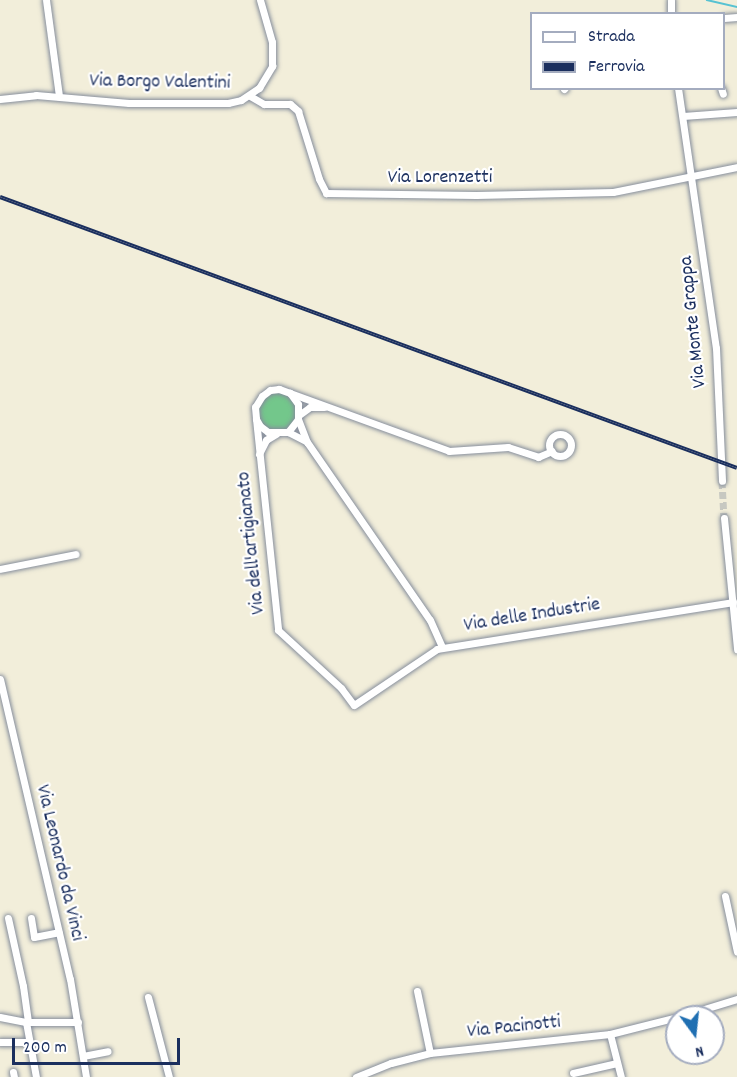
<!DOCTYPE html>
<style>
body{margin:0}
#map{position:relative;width:737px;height:1077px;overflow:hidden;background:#f2eeda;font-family:Dekko,sans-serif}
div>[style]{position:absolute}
.green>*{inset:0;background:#73c78b}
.round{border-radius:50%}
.stream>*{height:1.5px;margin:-0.75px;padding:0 0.75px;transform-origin:0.75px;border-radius:0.75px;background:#57c2d2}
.minor-tunnel>*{height:7px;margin-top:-3.5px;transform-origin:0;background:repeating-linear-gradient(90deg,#c7c8c1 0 7px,transparent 0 10.5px)}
.roads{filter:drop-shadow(0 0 2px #868e9c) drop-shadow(0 0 2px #868e9c)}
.minor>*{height:7px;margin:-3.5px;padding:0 3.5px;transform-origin:3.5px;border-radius:3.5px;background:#fff}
.minor>.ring{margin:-3.5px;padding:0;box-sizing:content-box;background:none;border:7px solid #fff;border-radius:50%}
.rail>*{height:4px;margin-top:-2px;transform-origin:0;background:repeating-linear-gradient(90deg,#fff 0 4.5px,#1b2f5e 0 9px);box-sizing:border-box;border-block:2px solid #1b2f5e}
span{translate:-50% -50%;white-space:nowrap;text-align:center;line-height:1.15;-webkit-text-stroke:4.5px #fff;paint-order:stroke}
.street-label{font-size:20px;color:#1b2f5e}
.legend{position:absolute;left:530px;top:12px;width:195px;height:78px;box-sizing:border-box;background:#fff;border:2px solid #a4acbf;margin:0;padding:8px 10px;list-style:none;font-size:18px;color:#1b2f5e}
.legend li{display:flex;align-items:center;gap:12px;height:30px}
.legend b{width:30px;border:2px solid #a4acbf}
.north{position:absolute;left:665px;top:1005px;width:60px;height:60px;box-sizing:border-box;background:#fff;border:2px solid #a4acbf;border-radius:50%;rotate:165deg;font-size:16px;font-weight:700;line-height:24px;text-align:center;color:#1b2f5e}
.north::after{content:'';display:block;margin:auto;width:21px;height:27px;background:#1f6fb2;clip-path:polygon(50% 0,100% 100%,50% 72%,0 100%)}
.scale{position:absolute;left:12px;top:1038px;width:168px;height:27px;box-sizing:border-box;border:3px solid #1b2f5e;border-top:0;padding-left:8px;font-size:18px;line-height:21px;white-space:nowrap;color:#1b2f5e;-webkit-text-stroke:4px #fff;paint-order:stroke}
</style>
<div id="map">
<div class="green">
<i class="round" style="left:258px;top:393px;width:38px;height:38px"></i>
</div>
<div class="stream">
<i style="left:707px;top:0;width:31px;rotate:13deg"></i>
</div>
<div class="minor-tunnel">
<i style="left:722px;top:481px;width:37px;rotate:87deg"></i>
</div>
<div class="roads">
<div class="minor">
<i style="left:46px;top:0;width:97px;rotate:82.3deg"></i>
<i style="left:671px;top:0;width:14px;rotate:90deg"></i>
<i style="left:724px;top:18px;width:13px;rotate:-4deg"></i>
<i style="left:678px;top:88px;width:263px;rotate:81.7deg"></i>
<i style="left:716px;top:348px;width:133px;rotate:87.4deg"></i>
<i style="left:721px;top:88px;width:6px;rotate:72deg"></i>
<i style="left:564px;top:89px;width:1px;rotate:-45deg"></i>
<i style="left:250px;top:96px;width:16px;rotate:30deg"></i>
<i style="left:264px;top:104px;width:26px"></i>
<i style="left:290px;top:104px;width:11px;rotate:41deg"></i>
<i style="left:298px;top:111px;width:71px;rotate:72.8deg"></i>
<i style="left:319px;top:179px;width:16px;rotate:63deg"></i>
<i style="left:326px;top:193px;width:150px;rotate:0.8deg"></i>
<i style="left:476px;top:195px;width:137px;rotate:-1.3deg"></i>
<i style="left:613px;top:192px;width:126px;rotate:-11.4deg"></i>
<i style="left:0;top:99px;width:36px;rotate:-6deg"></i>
<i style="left:36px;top:95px;width:93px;rotate:4.9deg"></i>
<i style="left:129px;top:103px;width:99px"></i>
<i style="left:228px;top:103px;width:13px;rotate:-13deg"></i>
<i style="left:241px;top:100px;width:22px;rotate:-34deg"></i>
<i style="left:259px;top:88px;width:26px;rotate:-59deg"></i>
<i style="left:272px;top:66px;width:24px;rotate:-90deg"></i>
<i style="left:272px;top:42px;width:44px;rotate:-105.9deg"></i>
<i style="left:683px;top:116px;width:54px;rotate:-4.2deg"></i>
<i style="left:290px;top:393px;width:169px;rotate:20deg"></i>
<i style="left:449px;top:451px;width:59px;rotate:-3.9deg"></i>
<i style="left:508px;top:447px;width:32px;rotate:18deg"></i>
<i style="left:538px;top:457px;width:15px;rotate:-23deg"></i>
<i style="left:299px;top:415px;width:14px;rotate:-36deg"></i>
<i style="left:310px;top:407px;width:14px"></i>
<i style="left:256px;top:419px;width:212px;rotate:84deg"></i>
<i style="left:278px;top:630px;width:86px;rotate:42.6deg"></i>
<i style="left:341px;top:688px;width:21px;rotate:53deg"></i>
<i style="left:354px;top:705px;width:100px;rotate:-34deg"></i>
<i style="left:437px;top:649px;width:300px;rotate:-9deg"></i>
<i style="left:298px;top:419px;width:25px;rotate:69deg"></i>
<i style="left:307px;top:442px;width:216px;rotate:55.4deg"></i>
<i style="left:430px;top:620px;width:30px;rotate:66deg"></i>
<i style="left:288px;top:432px;width:16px;rotate:-52deg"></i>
<i style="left:298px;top:419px;width:15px;rotate:-90deg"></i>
<i style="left:298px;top:404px;width:14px;rotate:-126deg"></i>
<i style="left:290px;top:393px;width:12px;rotate:-160deg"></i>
<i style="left:279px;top:389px;width:9px;rotate:174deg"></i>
<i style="left:270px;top:390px;width:10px;rotate:143deg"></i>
<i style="left:262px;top:396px;width:13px;rotate:122deg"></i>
<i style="left:255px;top:407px;width:12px;rotate:85deg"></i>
<i style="left:256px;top:419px;width:8px;rotate:60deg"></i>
<i style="left:260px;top:426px;width:10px;rotate:37deg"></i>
<i style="left:268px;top:432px;width:20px"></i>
<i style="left:288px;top:432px;width:18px;rotate:27deg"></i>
<i class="ring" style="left:549px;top:434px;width:15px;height:15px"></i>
<i style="left:259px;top:454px;width:16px;rotate:-63deg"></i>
<i style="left:266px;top:440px;width:12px;rotate:-31deg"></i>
<i style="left:724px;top:518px;width:132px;rotate:84.3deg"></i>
<i style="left:0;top:569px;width:77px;rotate:-11.2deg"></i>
<i style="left:0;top:679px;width:308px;rotate:76.9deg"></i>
<i style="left:70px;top:979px;width:99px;rotate:80.7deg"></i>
<i style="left:725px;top:896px;width:57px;rotate:77.9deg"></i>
<i style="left:8px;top:918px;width:70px;rotate:77.6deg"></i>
<i style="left:23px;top:986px;width:36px;rotate:82deg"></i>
<i style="left:31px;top:918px;width:19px;rotate:81deg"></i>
<i style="left:34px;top:937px;width:25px;rotate:-11deg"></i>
<i style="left:417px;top:991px;width:63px;rotate:78.2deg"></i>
<i style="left:148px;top:997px;width:83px;rotate:75.3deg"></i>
<i style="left:0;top:1017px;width:26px;rotate:11deg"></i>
<i style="left:26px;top:1022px;width:52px"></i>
<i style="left:678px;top:1017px;width:62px;rotate:-17deg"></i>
<i style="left:26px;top:1022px;width:56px;rotate:79.7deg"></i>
<i style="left:610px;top:1034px;width:44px;rotate:75.7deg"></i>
<i style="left:0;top:1042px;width:29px"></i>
<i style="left:83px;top:1056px;width:25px;rotate:-11deg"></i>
<i style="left:13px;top:1072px;width:5px;rotate:79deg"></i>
<i style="left:573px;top:1073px;width:45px;rotate:-12.8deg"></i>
<i style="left:356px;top:1077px;width:38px;rotate:-22deg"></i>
<i style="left:391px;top:1063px;width:40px;rotate:-14.4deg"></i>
<i style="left:430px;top:1053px;width:181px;rotate:-6deg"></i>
<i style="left:610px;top:1034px;width:69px;rotate:-14.2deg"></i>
</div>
</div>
<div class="rail">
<i style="left:0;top:197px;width:785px;rotate:20.19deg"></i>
</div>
<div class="street-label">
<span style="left:160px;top:83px;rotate:1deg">Via Borgo Valentini</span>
<span style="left:440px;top:178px">Via Lorenzetti</span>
<span style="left:694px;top:322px;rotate:-96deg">Via Monte Grappa</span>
<span style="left:252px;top:543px;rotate:-96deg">Via dell'artigianato</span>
<span style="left:532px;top:616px;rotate:-9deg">Via delle Industrie</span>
<span style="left:59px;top:863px;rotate:77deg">Via Leonardo da Vinci</span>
<span style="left:514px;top:1028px;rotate:-6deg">Via Pacinotti</span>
</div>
<ul class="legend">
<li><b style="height:8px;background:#fff"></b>Strada</li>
<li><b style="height:8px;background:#1b2f5e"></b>Ferrovia</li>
</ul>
<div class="north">N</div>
<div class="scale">200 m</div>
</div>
